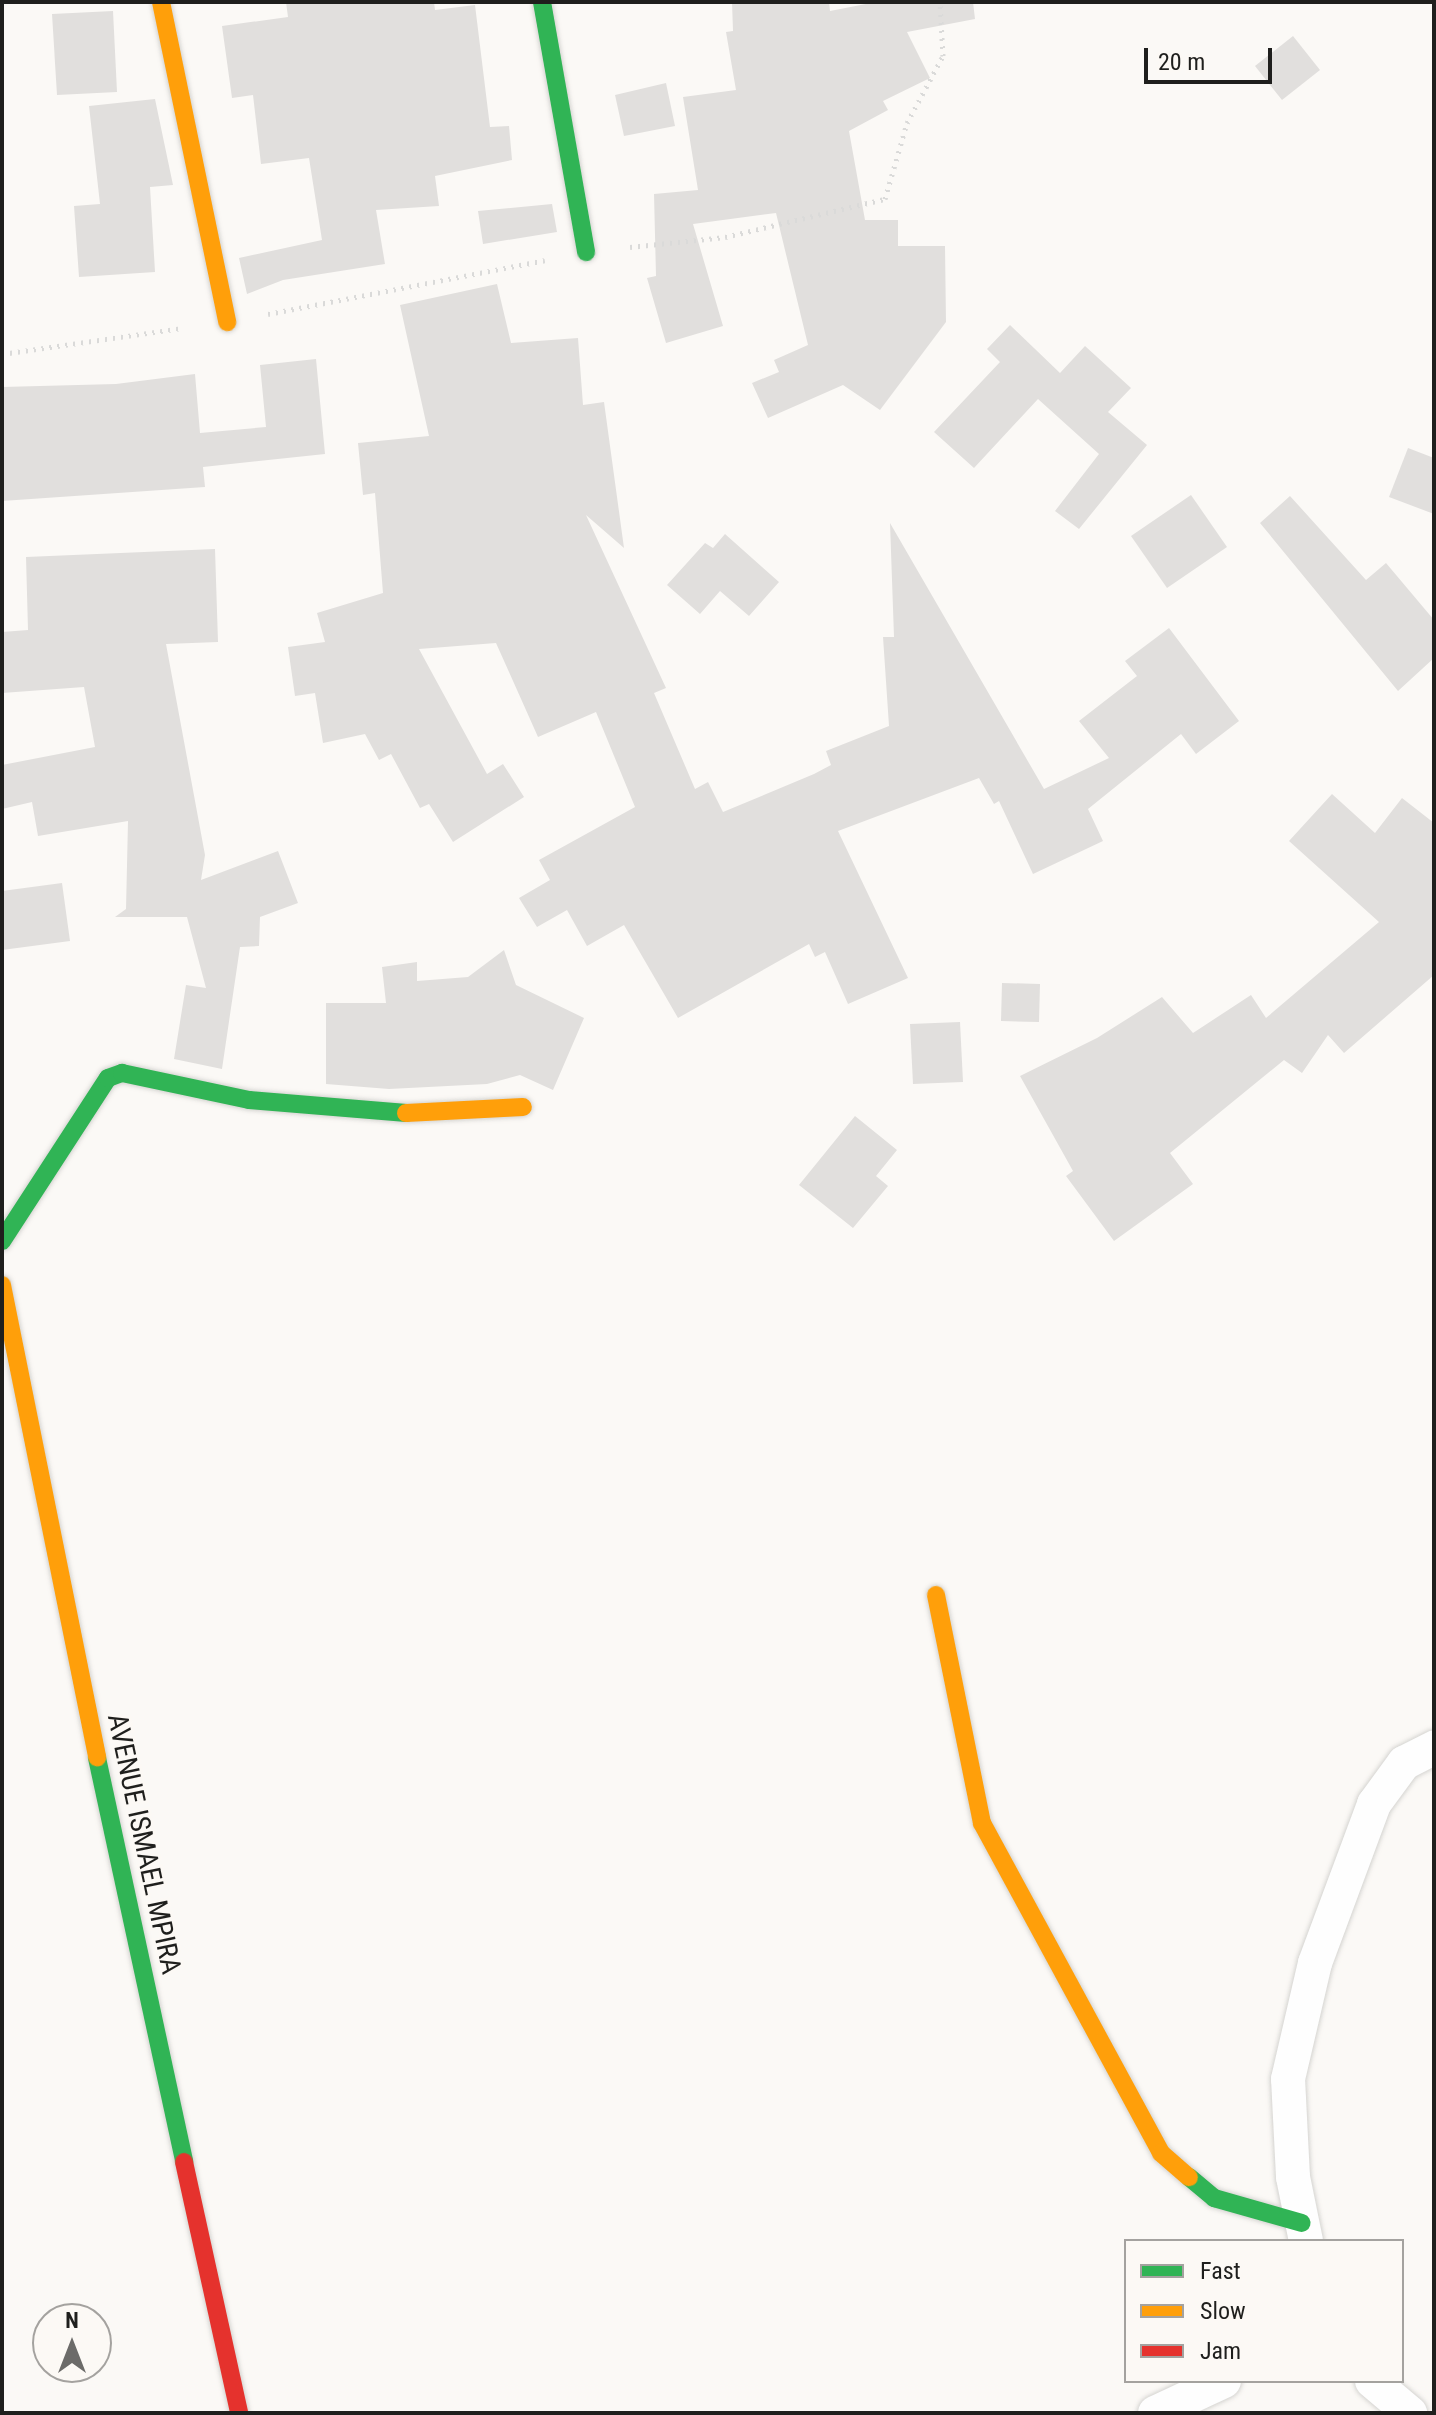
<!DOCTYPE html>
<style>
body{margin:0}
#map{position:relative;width:1436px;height:2415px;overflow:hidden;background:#fbf9f6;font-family:"Roboto Condensed",sans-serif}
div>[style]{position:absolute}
.building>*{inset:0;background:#e1dfdd}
.path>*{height:5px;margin-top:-2.5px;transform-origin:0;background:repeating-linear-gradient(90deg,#dadad9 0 2px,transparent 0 8px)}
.roads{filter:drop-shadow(0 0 2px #d5d4d1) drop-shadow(0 0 2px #d5d4d1)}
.street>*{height:34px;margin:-17px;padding:0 17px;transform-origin:17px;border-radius:17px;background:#fefefe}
.fast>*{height:18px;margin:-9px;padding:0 9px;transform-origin:9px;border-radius:9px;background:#30b455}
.slow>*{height:18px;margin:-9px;padding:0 9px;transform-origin:9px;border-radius:9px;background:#ff9f0a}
.jam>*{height:18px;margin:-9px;padding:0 9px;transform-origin:9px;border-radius:9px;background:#e5322d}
span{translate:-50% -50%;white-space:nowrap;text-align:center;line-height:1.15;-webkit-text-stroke:6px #fcf9f5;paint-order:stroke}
.street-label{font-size:28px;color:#1f1f1d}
.frame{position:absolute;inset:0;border:4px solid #1f1f1d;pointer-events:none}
.legend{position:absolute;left:1124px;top:2239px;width:280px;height:144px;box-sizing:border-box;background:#fcf9f5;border:2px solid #a4a29f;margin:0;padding:10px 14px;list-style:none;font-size:24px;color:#1f1f1d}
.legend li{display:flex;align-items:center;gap:16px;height:40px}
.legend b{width:40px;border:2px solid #a4a29f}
.north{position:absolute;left:32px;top:2303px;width:80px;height:80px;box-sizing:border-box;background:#fcf9f5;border:2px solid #a4a29f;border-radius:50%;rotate:0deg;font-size:22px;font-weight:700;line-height:32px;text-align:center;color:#1f1f1d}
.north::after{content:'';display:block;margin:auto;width:28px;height:36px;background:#6c6b69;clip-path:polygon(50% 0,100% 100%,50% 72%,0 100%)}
.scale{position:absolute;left:1144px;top:48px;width:128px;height:36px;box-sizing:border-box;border:4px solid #1f1f1d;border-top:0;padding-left:10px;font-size:24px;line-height:28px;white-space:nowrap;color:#1f1f1d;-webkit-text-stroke:6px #fcf9f5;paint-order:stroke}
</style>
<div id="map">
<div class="building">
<i style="clip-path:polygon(286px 2px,434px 2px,435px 10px,475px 5px,490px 127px,509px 126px,512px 160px,435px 176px,439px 206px,376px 210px,385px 264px,283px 280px,247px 294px,239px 258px,322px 240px,309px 158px,261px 164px,253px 95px,232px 98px,222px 26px,288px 17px)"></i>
<i style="clip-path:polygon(732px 2px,829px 2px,830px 11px,876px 2px,973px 2px,975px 19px,907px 32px,930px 78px,883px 101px,888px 110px,849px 131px,865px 220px,898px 220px,898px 246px,945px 246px,946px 322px,880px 410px,843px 385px,768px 418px,752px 383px,779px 372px,774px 360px,808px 345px,776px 213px,693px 224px,723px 326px,666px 343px,647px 278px,656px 276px,654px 194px,698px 190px,683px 97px,736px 90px,726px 32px,733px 31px)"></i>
<i style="clip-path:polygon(113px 11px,117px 92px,57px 95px,52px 14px)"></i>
<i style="clip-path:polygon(1293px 36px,1320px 70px,1282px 100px,1255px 66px)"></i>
<i style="clip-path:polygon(666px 83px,675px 126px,624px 136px,615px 95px)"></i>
<i style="clip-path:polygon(155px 99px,173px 185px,150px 187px,155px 272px,79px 277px,74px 206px,100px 204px,89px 106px)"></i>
<i style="clip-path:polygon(552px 204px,557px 232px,483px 244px,478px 211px)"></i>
<i style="clip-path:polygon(497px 284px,511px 343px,578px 338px,583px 405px,604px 402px,624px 548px,586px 515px,666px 688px,654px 693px,695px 789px,708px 782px,723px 812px,814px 774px,831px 765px,826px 751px,889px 726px,883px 637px,894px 637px,890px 523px,1044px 789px,1109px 758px,1079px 721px,1137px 676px,1125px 661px,1169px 628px,1239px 721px,1196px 754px,1181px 734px,1088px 809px,1103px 841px,1033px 874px,999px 801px,994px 804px,979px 778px,838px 831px,908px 978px,848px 1004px,825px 952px,815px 957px,809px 944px,678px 1018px,624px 925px,587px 946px,567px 910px,537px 927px,519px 898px,550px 880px,539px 860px,635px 807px,596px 712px,538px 737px,496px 643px,419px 649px,487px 774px,503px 764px,524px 797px,453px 842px,429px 804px,420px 808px,391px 754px,379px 760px,365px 734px,323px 743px,315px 693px,295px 696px,288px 647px,325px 642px,317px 613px,383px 593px,375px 493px,363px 495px,358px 443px,429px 436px,400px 305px)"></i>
<i style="clip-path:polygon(1010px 325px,1060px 373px,1085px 346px,1131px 388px,1108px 412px,1147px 445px,1079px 529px,1055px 511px,1099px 454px,1038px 399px,974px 468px,934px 432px,1000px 362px,987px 349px)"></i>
<i style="clip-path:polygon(316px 359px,325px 454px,203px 467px,205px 487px,2px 501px,2px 387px,116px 384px,195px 374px,200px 433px,266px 427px,260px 365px)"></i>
<i style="clip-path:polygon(1408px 448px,1434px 458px,1434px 514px,1389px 497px)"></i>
<i style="clip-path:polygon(1191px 495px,1227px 547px,1167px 588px,1131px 536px)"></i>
<i style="clip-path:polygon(1290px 496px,1366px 580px,1386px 563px,1434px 620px,1434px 658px,1398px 691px,1260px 523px)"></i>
<i style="clip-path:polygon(725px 534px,779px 582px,749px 616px,720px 591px,700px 614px,667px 585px,705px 543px,713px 548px)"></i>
<i style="clip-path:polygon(215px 549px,218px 642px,166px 644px,205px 855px,201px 880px,278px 851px,298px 903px,260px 917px,259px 946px,240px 947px,222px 1069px,174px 1059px,186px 985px,206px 988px,187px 917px,115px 917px,126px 909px,128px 821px,38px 836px,32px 802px,2px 809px,2px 765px,95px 747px,84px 687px,2px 693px,2px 632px,28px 630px,26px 557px)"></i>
<i style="clip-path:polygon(1332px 794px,1375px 833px,1402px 798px,1434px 823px,1434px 975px,1344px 1053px,1328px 1035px,1302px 1073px,1284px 1060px,1170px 1153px,1193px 1184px,1114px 1241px,1066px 1176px,1073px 1171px,1020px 1076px,1097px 1038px,1162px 997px,1193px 1033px,1251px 995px,1266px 1018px,1379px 922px,1289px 841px)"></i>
<i style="clip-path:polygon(62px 883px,70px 941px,2px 950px,2px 891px)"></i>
<i style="clip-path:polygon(504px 950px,516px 985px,584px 1018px,553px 1090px,520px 1075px,487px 1084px,389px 1089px,326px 1084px,326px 1003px,386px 1003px,382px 967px,417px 962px,417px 981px,468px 977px)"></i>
<i style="clip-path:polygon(1002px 983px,1040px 984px,1039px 1022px,1001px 1021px)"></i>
<i style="clip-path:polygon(960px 1022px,963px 1082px,913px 1084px,910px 1024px)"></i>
<i style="clip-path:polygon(855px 1116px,897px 1150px,876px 1176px,888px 1186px,853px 1228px,799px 1185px)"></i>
</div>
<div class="path">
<i style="left:630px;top:247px;width:96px;rotate:-6deg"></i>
<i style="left:725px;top:237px;width:164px;rotate:-13.4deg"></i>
<i style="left:885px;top:199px;width:79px;rotate:-73.9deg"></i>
<i style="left:907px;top:123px;width:76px;rotate:-61.8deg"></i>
<i style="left:943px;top:56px;width:54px;rotate:-93.2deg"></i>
<i style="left:268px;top:314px;width:282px;rotate:-11deg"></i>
<i style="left:2px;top:354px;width:183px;rotate:-8.2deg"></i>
</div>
<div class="roads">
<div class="street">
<i style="left:1306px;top:2241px;width:65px;rotate:-101.5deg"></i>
<i style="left:1293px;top:2177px;width:98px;rotate:-92.9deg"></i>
<i style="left:1288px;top:2079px;width:119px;rotate:-76.9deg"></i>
<i style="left:1315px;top:1963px;width:170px;rotate:-69.6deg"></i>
<i style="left:1374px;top:1804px;width:51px;rotate:-53.8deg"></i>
<i style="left:1404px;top:1763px;width:34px;rotate:-27deg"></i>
<i style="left:1372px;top:2381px;width:50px;rotate:40.1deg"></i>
<i style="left:1155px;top:2413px;width:76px;rotate:-24.9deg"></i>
</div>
<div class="fast">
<i style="left:542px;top:2px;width:254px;rotate:80deg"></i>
<i style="left:2px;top:1241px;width:194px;rotate:-57deg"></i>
<i style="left:108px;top:1078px;width:15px;rotate:-20deg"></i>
<i style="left:122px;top:1073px;width:130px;rotate:12deg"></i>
<i style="left:249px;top:1100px;width:158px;rotate:4.7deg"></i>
<i style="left:97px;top:1758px;width:413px;rotate:77.8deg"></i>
<i style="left:1189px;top:2177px;width:33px;rotate:40deg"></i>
<i style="left:1214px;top:2198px;width:91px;rotate:15.9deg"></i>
</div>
<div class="slow">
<i style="left:161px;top:2px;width:327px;rotate:78.3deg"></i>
<i style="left:406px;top:1113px;width:117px;rotate:-2.9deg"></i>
<i style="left:2px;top:1285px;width:482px;rotate:78.6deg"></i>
<i style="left:936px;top:1595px;width:233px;rotate:78.6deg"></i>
<i style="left:982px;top:1823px;width:375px;rotate:61.5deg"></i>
<i style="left:1161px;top:2153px;width:37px;rotate:41deg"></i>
</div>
<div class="jam">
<i style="left:184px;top:2162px;width:257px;rotate:77.6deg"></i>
</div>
</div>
<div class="street-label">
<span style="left:144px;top:1844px;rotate:78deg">AVENUE ISMAEL MPIRA</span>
</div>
<div class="frame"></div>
<ul class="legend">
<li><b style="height:10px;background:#30b455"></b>Fast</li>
<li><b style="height:10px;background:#ff9f0a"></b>Slow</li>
<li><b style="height:10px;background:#e5322d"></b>Jam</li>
</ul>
<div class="north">N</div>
<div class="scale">20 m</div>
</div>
